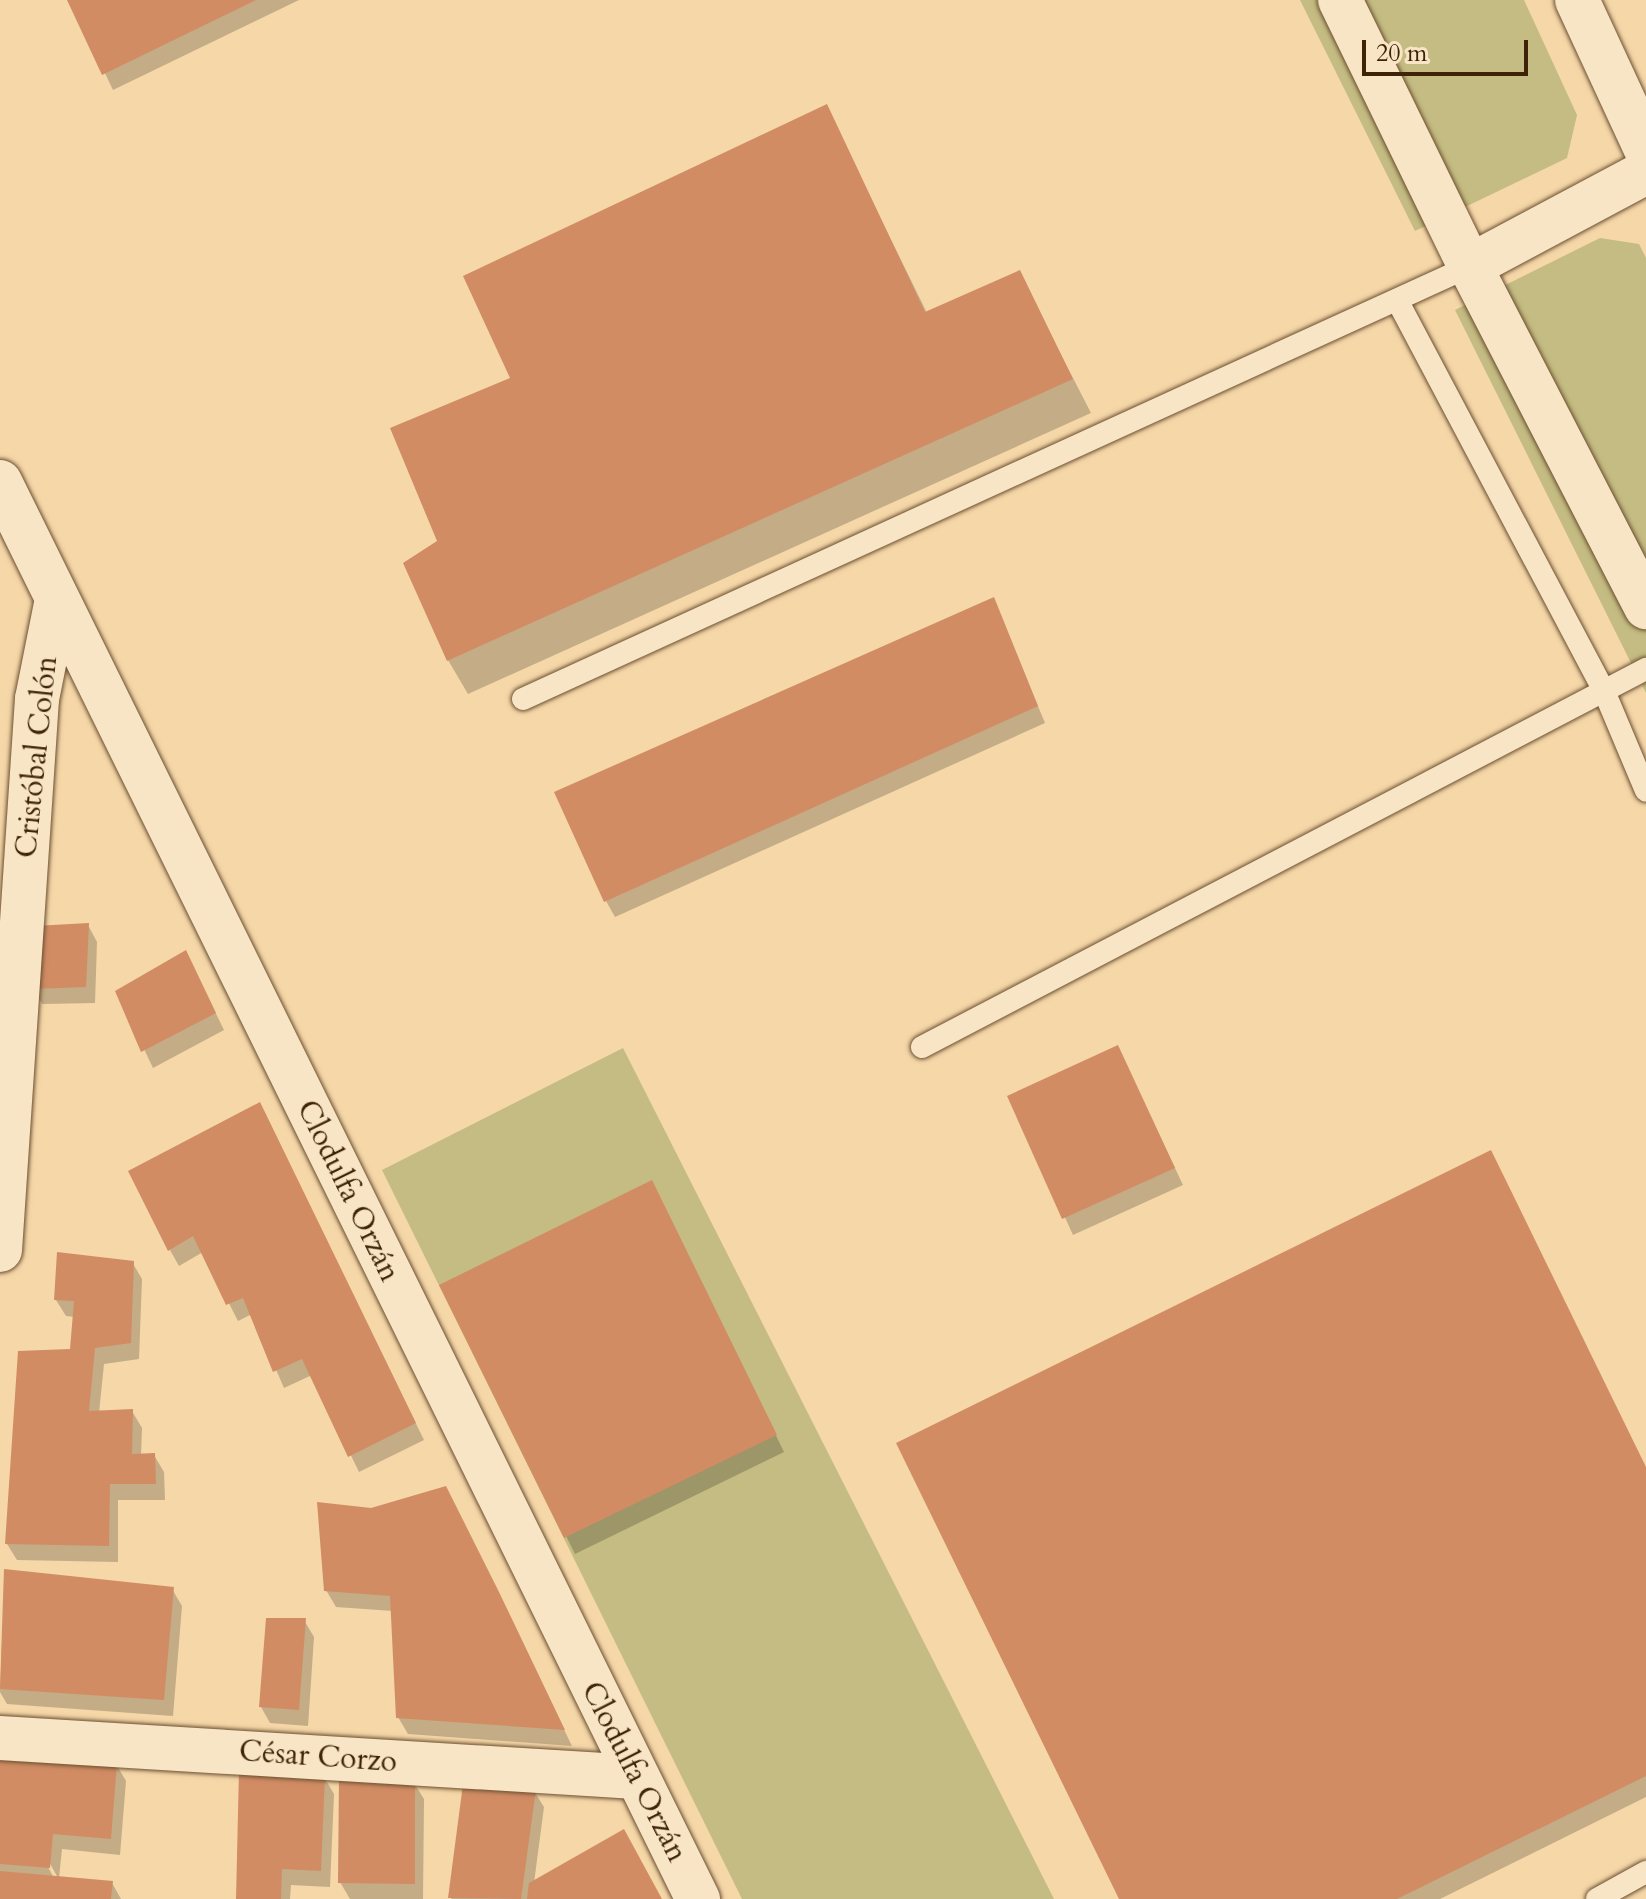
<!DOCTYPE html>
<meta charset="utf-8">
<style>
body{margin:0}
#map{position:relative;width:1646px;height:1899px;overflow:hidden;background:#f5d7a8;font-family:Cardo,serif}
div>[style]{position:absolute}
.green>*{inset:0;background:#c4bc82}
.shadow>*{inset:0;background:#0003}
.building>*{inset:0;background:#d18c64}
.roads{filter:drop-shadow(0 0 2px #6c5031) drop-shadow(0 0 2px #6c5031)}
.lane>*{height:22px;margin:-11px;padding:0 11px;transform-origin:11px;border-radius:11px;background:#f8e5c6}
.street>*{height:44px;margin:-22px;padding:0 22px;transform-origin:22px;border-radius:22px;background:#f8e5c6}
.secondary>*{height:44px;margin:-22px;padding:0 22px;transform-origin:22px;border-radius:22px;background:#f8e5c6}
span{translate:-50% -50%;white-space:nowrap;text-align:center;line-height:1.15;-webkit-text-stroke:8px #f8e5c6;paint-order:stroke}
.street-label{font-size:30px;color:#3e2309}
.scale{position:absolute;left:1362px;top:40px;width:166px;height:36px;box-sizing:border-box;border:4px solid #3e2309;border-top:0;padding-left:10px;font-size:24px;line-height:28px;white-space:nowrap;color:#3e2309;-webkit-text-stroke:6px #f8e5c6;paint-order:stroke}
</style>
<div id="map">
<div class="green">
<i style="clip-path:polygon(1300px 0,1524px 0,1577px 115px,1567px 158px,1415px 231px)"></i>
<i style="clip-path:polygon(1600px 238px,1639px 244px,1646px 258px,1646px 693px,1455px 310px)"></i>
<i style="clip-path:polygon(623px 1048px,1054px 1899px,742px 1899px,382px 1170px)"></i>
</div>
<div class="shadow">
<i style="clip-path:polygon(70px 0,299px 0,113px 90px)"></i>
<i style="clip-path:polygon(826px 107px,927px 313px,1019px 273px,1091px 413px,468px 694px,448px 660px,440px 542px,512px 379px)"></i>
<i style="clip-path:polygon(993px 599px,1045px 723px,615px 917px,606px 901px)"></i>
<i style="clip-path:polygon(88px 925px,97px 942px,95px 1003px,42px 1004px,33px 988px)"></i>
<i style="clip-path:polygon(194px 969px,224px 1030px,153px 1068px,117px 992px)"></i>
<i style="clip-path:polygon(1126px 1064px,1183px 1185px,1073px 1235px,1010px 1097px)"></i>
<i style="clip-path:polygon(268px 1121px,424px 1440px,359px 1472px,312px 1375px,284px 1388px,252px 1314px,238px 1321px,203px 1252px,179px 1266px,170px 1250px)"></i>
<i style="clip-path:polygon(660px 1199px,784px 1452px,575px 1554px,442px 1286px)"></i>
<i style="clip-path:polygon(132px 1262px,142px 1279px,139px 1359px,104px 1364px,99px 1413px,132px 1411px,142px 1428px,141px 1456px,154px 1455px,164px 1472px,165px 1500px,118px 1500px,118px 1562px,17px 1560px,7px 1544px,72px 1351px,75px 1317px,66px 1316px,56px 1300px)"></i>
<i style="clip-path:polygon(1646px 1468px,1646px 1797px,1440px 1899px,1121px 1899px)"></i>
<i style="clip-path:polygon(455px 1505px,572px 1746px,408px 1734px,398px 1717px,393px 1611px,336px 1607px,326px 1590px,371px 1510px)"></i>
<i style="clip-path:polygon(5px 1571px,172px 1589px,182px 1606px,173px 1716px,7px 1704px,0 1692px)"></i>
<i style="clip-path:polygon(304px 1620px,314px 1637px,308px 1726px,270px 1723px,261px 1707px)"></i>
<i style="clip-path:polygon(evenodd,0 1757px,116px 1764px,126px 1781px,120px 1855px,62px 1849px,59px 1878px,112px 1883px,121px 1899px,0 1899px,0 1757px,47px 1858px,58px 1878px,54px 1878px,44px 1860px,47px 1858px)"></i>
<i style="clip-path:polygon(324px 1777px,334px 1794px,330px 1887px,291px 1885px,290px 1899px,238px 1899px)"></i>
<i style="clip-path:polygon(414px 1783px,424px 1799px,423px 1899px,350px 1899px,340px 1882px)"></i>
<i style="clip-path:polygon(534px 1791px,544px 1807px,534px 1883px,660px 1899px,451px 1899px)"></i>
</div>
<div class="building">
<i style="clip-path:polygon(67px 0,256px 0,102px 75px)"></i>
<i style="clip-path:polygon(827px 104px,925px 312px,1020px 270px,1073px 379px,447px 661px,403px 563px,437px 541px,390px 428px,510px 378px,463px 276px)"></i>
<i style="clip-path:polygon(994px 597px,1038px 706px,604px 902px,554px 792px)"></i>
<i style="clip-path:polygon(89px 923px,86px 987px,31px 989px,34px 926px)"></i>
<i style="clip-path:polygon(186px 950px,216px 1013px,141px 1052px,115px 991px)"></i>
<i style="clip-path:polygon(1118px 1045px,1175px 1168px,1062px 1219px,1007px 1096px)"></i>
<i style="clip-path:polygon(260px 1102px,416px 1423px,348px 1457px,302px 1359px,273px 1372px,243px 1298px,226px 1305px,193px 1236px,168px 1251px,128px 1171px)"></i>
<i style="clip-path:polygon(1491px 1150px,1646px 1467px,1646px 1776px,1397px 1899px,1119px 1899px,896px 1443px)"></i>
<i style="clip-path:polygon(652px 1180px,777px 1435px,564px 1538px,439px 1285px)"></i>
<i style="clip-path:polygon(57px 1252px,134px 1261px,131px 1343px,95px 1348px,89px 1411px,133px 1409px,132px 1454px,155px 1453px,156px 1484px,110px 1484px,109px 1546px,5px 1544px,18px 1351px,70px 1349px,74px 1301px,54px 1300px)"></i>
<i style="clip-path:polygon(446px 1486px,499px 1592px,565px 1730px,396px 1718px,390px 1596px,324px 1591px,317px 1502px,371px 1508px)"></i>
<i style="clip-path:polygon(4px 1569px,174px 1587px,164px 1700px,0 1689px)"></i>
<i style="clip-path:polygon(266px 1618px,306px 1618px,299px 1710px,259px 1707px)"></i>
<i style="clip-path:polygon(0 1755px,117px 1763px,111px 1839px,53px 1834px,50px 1868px,0 1864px)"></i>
<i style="clip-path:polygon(239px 1770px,325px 1775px,321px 1871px,282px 1869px,281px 1899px,236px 1899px)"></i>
<i style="clip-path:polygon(339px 1777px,415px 1781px,415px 1884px,338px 1883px)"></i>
<i style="clip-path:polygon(463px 1784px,536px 1789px,521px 1899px,448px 1898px)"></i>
<i style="clip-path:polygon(624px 1829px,662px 1899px,527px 1899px,529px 1883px)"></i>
<i style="clip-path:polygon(0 1871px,113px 1881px,111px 1899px,0 1899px)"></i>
</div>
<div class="roads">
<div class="lane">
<i style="left:1397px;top:300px;width:442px;rotate:62.1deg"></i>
<i style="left:1604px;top:691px;width:108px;rotate:67.2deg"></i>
<i style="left:523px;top:699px;width:1041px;rotate:-24.57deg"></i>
<i style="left:922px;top:1047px;width:817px;rotate:-27.57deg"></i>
<i style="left:1597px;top:1899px;width:56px;rotate:-28.9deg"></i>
</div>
<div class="street">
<i style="left:1340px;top:0;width:296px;rotate:64deg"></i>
<i style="left:1470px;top:266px;width:384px;rotate:62.7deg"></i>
<i style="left:1470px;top:266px;width:200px;rotate:-28.1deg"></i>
<i style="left:0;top:482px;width:1580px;rotate:63.78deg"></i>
<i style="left:0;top:1250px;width:552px;rotate:-86.16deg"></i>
<i style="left:37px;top:699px;width:102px;rotate:-78.7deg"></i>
<i style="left:0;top:1738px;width:637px;rotate:3.51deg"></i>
</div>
<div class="secondary">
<i style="left:1577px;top:0;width:164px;rotate:65.2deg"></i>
</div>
</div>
<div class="street-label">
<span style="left:37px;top:757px;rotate:-84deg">Cristóbal Colón</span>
<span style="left:348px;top:1191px;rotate:64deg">Clodulfa Orzán</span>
<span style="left:318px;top:1757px;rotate:4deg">César Corzo</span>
<span style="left:634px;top:1772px;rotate:63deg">Clodulfa Orzán</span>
</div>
<div class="scale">20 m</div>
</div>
